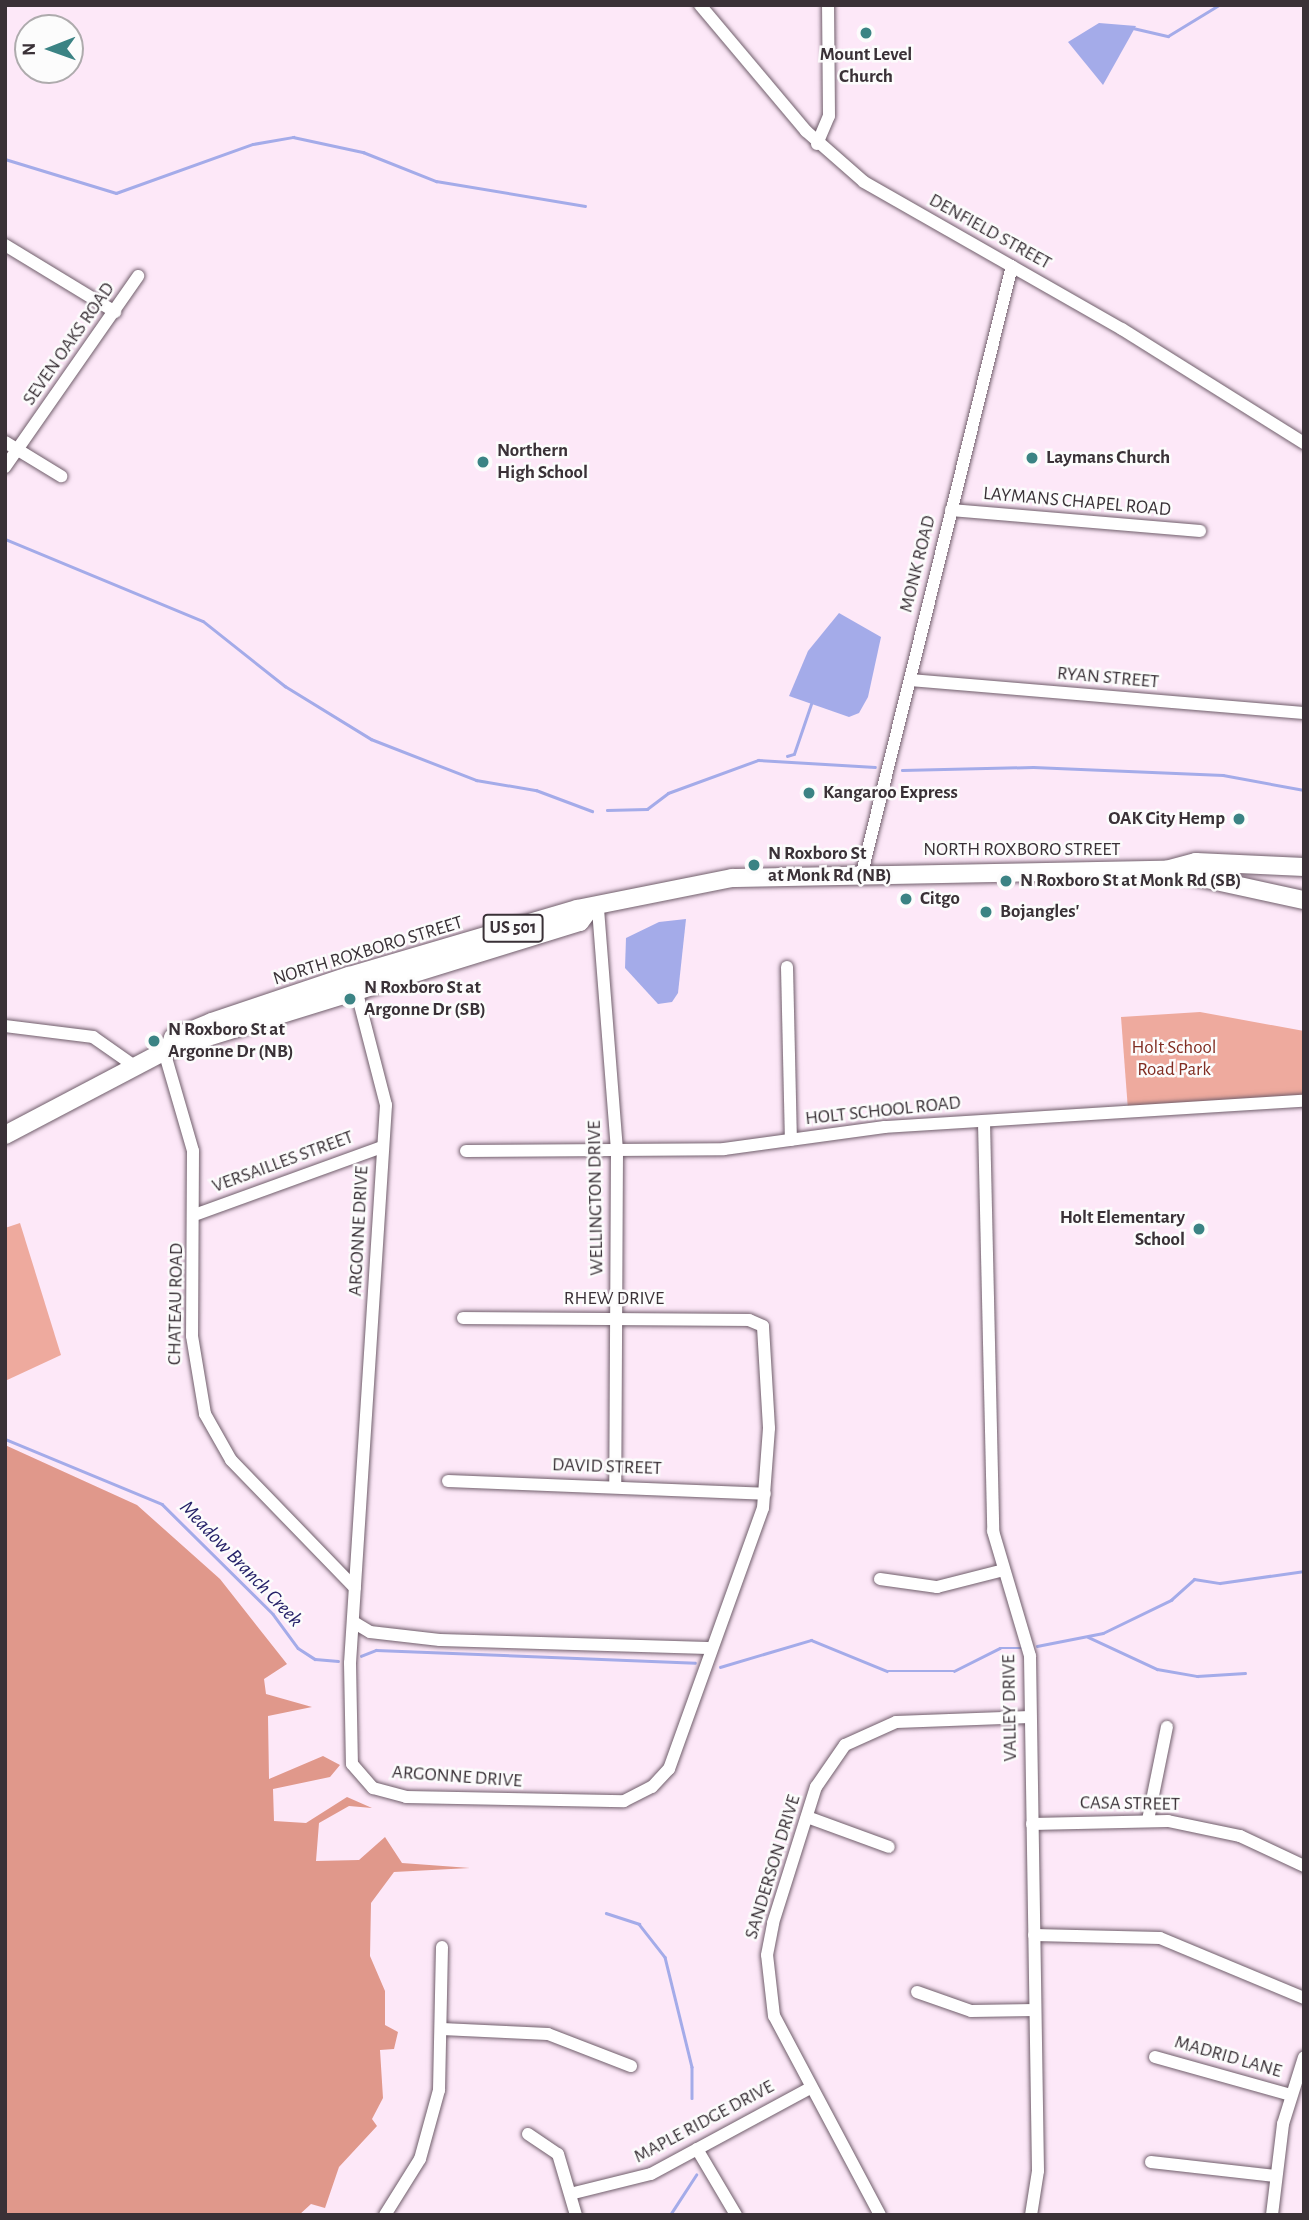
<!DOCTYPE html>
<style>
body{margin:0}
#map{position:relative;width:1309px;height:2220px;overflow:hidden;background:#fde8f8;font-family:"Alegreya Sans",sans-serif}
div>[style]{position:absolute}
.green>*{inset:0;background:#eeaa9e}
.forest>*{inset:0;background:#e0988b}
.water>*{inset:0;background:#a4abe9}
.stream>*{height:2.5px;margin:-1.25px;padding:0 1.25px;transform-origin:1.25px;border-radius:1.25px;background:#a4abe9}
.roads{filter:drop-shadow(0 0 2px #705e6b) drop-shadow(0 0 2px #705e6b)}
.minor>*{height:12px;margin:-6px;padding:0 6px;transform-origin:6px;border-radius:6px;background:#fff}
.highway>*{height:18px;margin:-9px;padding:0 9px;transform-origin:9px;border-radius:9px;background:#fff}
.dots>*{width:19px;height:19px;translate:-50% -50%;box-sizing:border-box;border:4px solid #fcfcfc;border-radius:50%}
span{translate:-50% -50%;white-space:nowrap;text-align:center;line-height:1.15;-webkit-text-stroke:5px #fcfcfc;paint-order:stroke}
.shield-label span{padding:2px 5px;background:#fcfcfc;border:2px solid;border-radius:5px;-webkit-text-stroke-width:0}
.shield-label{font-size:18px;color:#3a3137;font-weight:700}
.poi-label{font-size:19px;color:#3a3137;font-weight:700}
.left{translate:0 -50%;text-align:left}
.right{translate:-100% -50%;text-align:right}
.street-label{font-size:19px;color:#3a3137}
.park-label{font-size:19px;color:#812c21}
.water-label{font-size:21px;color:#262269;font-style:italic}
.frame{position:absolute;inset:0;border:7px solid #3a3137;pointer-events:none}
.north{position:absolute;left:14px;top:14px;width:70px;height:70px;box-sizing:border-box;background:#fcfcfc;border:2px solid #aeabad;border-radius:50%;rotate:269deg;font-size:19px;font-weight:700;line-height:28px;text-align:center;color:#3a3137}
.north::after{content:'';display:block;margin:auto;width:24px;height:32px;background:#3b8384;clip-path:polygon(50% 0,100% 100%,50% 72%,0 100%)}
</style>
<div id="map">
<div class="green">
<i style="clip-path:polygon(1200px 1012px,1304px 1031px,1304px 1098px,1128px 1110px,1121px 1017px)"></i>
<i style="clip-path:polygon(20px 1223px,61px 1355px,5px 1381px,5px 1228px)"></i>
</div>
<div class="forest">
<i style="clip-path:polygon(5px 1445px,137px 1505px,220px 1579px,287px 1664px,264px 1679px,266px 1694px,312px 1707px,268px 1716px,269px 1779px,323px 1756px,340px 1765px,330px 1777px,273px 1789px,274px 1821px,306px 1823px,347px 1797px,372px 1808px,349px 1806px,319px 1823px,316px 1861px,359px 1860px,385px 1837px,402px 1863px,470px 1868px,394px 1872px,371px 1903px,370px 1956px,385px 1991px,385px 2025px,398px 2032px,394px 2049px,380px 2050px,383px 2098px,372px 2119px,377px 2126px,339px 2167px,325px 2208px,311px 2204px,299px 2215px,5px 2215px)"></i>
</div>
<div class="water">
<i style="clip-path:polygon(1099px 23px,1136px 26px,1103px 85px,1068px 42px)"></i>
<i style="clip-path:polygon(839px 613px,881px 637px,868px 697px,859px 713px,849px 717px,789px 696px,808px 651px)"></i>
<i style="clip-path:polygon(686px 919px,678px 993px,672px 1002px,658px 1004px,625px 968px,626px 938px,659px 922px)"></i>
</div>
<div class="stream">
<i style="left:1133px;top:28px;width:36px;rotate:13deg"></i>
<i style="left:1168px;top:36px;width:60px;rotate:-31.3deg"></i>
<i style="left:5px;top:159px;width:116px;rotate:17deg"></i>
<i style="left:116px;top:193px;width:145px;rotate:-19.7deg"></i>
<i style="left:253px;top:144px;width:41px;rotate:-9.9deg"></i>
<i style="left:293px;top:137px;width:72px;rotate:12.1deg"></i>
<i style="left:363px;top:152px;width:79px;rotate:21.7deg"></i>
<i style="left:436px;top:181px;width:151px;rotate:9.5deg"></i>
<i style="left:5px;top:539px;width:214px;rotate:22.5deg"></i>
<i style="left:203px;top:621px;width:105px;rotate:38.4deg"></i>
<i style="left:285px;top:686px;width:101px;rotate:31.6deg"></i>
<i style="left:371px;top:739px;width:113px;rotate:21.3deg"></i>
<i style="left:476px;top:780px;width:61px;rotate:9.5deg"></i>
<i style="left:536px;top:790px;width:60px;rotate:20.6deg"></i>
<i style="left:787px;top:756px;width:7px;rotate:-16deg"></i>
<i style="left:794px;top:754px;width:53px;rotate:-71.2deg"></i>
<i style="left:902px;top:770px;width:131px;rotate:-1.3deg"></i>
<i style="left:1033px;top:767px;width:190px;rotate:2.4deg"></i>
<i style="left:1223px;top:775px;width:82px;rotate:10.5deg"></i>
<i style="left:607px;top:810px;width:40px;rotate:-1.4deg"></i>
<i style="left:647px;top:809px;width:26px;rotate:-37deg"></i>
<i style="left:668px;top:793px;width:96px;rotate:-20.1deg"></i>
<i style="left:758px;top:760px;width:117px;rotate:3.4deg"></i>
<i style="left:5px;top:1439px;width:170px;rotate:22.5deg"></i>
<i style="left:162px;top:1504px;width:156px;rotate:44.7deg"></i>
<i style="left:273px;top:1614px;width:42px;rotate:53.7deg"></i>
<i style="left:298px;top:1648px;width:20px;rotate:33deg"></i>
<i style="left:315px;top:1659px;width:23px;rotate:5deg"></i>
<i style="left:1088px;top:1637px;width:76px;rotate:24.9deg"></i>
<i style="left:1157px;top:1669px;width:41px;rotate:9.9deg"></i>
<i style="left:1197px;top:1676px;width:48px;rotate:-3.6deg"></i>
<i style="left:1037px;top:1646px;width:67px;rotate:-11.1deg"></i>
<i style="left:1103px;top:1633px;width:76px;rotate:-25.9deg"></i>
<i style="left:1171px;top:1600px;width:31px;rotate:-42deg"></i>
<i style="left:1194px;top:1579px;width:26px;rotate:9deg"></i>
<i style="left:1220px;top:1583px;width:85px;rotate:-8.1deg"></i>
<i style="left:361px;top:1656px;width:16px;rotate:-22deg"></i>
<i style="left:376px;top:1650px;width:319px;rotate:2.3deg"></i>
<i style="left:720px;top:1667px;width:95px;rotate:-16.5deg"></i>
<i style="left:811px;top:1640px;width:82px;rotate:22.2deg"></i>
<i style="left:887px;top:1671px;width:67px"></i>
<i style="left:954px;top:1671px;width:51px;rotate:-26.6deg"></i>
<i style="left:1000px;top:1648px;width:21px"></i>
<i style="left:606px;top:1913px;width:35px;rotate:18deg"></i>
<i style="left:639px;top:1924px;width:42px;rotate:51.8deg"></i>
<i style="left:665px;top:1957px;width:113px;rotate:76.2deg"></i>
<i style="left:692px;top:2067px;width:31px;rotate:90deg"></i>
<i style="left:670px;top:2215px;width:48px;rotate:-57deg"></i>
</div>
<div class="roads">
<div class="minor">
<i style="left:700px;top:5px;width:165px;rotate:49.9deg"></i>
<i style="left:806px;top:131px;width:77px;rotate:41.3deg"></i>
<i style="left:864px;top:182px;width:297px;rotate:29.7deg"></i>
<i style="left:1122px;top:329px;width:215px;rotate:32.1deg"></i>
<i style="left:817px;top:144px;width:30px;rotate:-67deg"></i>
<i style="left:829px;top:116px;width:111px;rotate:-90.5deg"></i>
<i style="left:5px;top:245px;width:129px;rotate:31.3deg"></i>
<i style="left:5px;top:442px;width:66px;rotate:31.3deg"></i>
<i style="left:5px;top:467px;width:233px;rotate:-55.1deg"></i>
<i style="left:951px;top:510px;width:250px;rotate:4.8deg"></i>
<i style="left:910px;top:680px;width:395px;rotate:4.8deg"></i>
<i style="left:862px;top:873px;width:625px;rotate:-76.12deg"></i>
<i style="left:598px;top:909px;width:243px;rotate:85.5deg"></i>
<i style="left:617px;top:1151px;width:336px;rotate:90.3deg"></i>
<i style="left:787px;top:967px;width:173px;rotate:88.7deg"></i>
<i style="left:357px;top:993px;width:116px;rotate:75.5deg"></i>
<i style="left:386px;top:1105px;width:559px;rotate:93.69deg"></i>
<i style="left:350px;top:1663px;width:101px;rotate:88.9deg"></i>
<i style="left:352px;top:1764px;width:32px;rotate:49deg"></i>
<i style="left:373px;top:1788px;width:34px;rotate:15deg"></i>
<i style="left:406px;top:1797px;width:218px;rotate:1.1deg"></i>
<i style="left:624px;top:1801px;width:31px;rotate:-27deg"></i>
<i style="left:652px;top:1787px;width:25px;rotate:-47deg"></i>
<i style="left:669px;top:1769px;width:277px;rotate:-70.2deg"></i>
<i style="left:763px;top:1508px;width:80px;rotate:-85.7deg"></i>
<i style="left:769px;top:1428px;width:102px;rotate:-93.4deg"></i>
<i style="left:763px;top:1326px;width:15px;rotate:-157deg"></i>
<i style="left:749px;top:1320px;width:286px;rotate:-179.6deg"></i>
<i style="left:5px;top:1026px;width:89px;rotate:7.1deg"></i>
<i style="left:93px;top:1037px;width:49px;rotate:35deg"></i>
<i style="left:164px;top:1051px;width:104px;rotate:73.8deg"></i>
<i style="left:193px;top:1151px;width:185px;rotate:90.3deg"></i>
<i style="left:192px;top:1336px;width:79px;rotate:80.5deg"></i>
<i style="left:205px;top:1414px;width:53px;rotate:60.5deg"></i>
<i style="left:231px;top:1460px;width:178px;rotate:45.9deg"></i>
<i style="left:984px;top:1122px;width:409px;rotate:88.7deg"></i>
<i style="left:993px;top:1531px;width:130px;rotate:73.5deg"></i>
<i style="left:1030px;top:1656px;width:515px;rotate:89.11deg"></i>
<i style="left:1038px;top:2171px;width:45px;rotate:99deg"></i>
<i style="left:466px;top:1151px;width:258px;rotate:-0.4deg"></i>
<i style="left:724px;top:1149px;width:162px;rotate:-7.8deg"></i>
<i style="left:885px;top:1127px;width:420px;rotate:-3.6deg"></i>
<i style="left:197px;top:1214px;width:197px;rotate:-19.9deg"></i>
<i style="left:448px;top:1481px;width:317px;rotate:2.3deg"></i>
<i style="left:880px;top:1579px;width:58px;rotate:8deg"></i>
<i style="left:937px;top:1587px;width:65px;rotate:-14.3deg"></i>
<i style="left:355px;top:1623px;width:17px;rotate:31deg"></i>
<i style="left:370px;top:1632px;width:70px;rotate:6.5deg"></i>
<i style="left:440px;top:1640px;width:268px;rotate:1.7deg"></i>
<i style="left:807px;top:1817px;width:87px;rotate:20.1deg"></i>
<i style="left:1148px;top:1820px;width:95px;rotate:-78.5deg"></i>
<i style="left:1032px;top:1824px;width:136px;rotate:-1.3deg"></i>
<i style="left:1168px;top:1821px;width:74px;rotate:11.8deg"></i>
<i style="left:1240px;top:1836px;width:71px;rotate:25.1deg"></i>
<i style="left:1034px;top:1935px;width:126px;rotate:1.4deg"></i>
<i style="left:1160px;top:1938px;width:156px;rotate:22.6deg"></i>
<i style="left:917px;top:1992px;width:57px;rotate:19.4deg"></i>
<i style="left:971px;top:2011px;width:64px;rotate:-0.9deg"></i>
<i style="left:442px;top:2029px;width:106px;rotate:2.7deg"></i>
<i style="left:548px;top:2034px;width:89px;rotate:21.1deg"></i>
<i style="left:1155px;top:2057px;width:141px;rotate:15.6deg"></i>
<i style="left:528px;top:2134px;width:36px;rotate:34deg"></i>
<i style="left:558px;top:2154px;width:64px;rotate:73.6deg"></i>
<i style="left:697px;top:2149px;width:77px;rotate:59.4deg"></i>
<i style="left:1151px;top:2162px;width:125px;rotate:6.4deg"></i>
<i style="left:574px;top:2193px;width:79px;rotate:-13.9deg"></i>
<i style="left:651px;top:2174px;width:181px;rotate:-28.4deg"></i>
<i style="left:385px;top:2215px;width:66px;rotate:-58deg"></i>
<i style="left:420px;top:2159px;width:72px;rotate:-74.6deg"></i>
<i style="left:439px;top:2090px;width:143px;rotate:-88.8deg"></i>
<i style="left:880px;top:2215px;width:225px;rotate:-118deg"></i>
<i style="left:774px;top:2016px;width:61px;rotate:-96.5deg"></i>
<i style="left:767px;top:1955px;width:33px;rotate:-79deg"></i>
<i style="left:773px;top:1923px;width:143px;rotate:-72.5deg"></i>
<i style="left:816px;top:1787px;width:51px;rotate:-55.4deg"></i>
<i style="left:845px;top:1745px;width:56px;rotate:-24.3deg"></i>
<i style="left:896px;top:1722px;width:134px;rotate:-2.1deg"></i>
<i style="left:1272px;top:2215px;width:92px;rotate:-83.1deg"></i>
<i style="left:1283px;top:2124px;width:70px;rotate:-72.6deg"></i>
</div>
<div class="highway">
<i style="left:1166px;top:870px;width:31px;rotate:-15deg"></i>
<i style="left:1196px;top:862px;width:108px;rotate:2.7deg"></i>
<i style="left:169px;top:1049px;width:12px;rotate:-70deg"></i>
<i style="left:173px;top:1038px;width:42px;rotate:-22.3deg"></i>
<i style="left:212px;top:1022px;width:145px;rotate:-18.6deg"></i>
<i style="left:349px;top:976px;width:238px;rotate:-16.4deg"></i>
<i style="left:577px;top:909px;width:158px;rotate:-11.3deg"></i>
<i style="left:732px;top:878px;width:434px;rotate:-1.1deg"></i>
<i style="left:1166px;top:870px;width:141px;rotate:12.3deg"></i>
<i style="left:5px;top:1135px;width:185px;rotate:-27.7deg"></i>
<i style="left:169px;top:1049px;width:430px;rotate:-17.2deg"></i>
<i style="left:580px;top:922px;width:14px;rotate:-54deg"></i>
</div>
</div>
<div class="dots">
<i style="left:866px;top:33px;background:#3b8384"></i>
<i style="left:1032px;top:458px;background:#3b8384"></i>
<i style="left:483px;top:462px;background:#3b8384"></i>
<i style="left:809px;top:793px;background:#3b8384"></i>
<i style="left:1239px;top:819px;background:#3b8384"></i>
<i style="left:754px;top:865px;background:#3b8384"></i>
<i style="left:1006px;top:881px;background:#3b8384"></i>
<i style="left:906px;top:899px;background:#3b8384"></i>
<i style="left:986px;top:912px;background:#3b8384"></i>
<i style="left:350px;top:999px;background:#3b8384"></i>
<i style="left:154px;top:1041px;background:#3b8384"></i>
<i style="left:1199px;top:1229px;background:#3b8384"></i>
</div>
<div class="shield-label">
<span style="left:513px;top:928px">US 501</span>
</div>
<div class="poi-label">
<span style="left:866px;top:66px">Mount Level<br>Church</span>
<span class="left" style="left:497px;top:462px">Northern<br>High School</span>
<span class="left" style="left:1046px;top:458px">Laymans Church</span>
<span class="left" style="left:823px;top:793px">Kangaroo Express</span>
<span class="right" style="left:1225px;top:819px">OAK City Hemp</span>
<span class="left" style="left:768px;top:865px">N Roxboro St<br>at Monk Rd (NB)</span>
<span class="left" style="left:1020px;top:881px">N Roxboro St at Monk Rd (SB)</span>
<span class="left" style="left:920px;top:899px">Citgo</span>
<span class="left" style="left:1000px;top:912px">Bojangles'</span>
<span class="left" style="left:364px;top:999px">N Roxboro St at<br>Argonne Dr (SB)</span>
<span class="left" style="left:168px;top:1041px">N Roxboro St at<br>Argonne Dr (NB)</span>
<span class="right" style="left:1185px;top:1229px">Holt Elementary<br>School</span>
</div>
<div class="street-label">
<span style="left:990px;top:232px;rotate:29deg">DENFIELD STREET</span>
<span style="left:69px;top:344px;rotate:-55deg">SEVEN OAKS ROAD</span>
<span style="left:1077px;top:502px;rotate:5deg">LAYMANS CHAPEL ROAD</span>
<span style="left:918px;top:564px;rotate:-76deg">MONK ROAD</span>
<span style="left:1108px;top:678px;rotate:5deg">RYAN STREET</span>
<span style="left:1022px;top:850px">NORTH ROXBORO STREET</span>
<span style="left:368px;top:951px;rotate:-17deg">NORTH ROXBORO STREET</span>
<span style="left:883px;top:1111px;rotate:-6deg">HOLT SCHOOL ROAD</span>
<span style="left:283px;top:1162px;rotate:-20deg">VERSAILLES STREET</span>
<span style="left:596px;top:1198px;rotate:-91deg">WELLINGTON DRIVE</span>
<span style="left:359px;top:1231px;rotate:-87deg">ARGONNE DRIVE</span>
<span style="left:614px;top:1299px">RHEW DRIVE</span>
<span style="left:176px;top:1304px;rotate:-89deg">CHATEAU ROAD</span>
<span style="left:607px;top:1467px;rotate:2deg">DAVID STREET</span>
<span style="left:1010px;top:1708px;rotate:-91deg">VALLEY DRIVE</span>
<span style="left:457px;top:1777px;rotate:4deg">ARGONNE DRIVE</span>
<span style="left:1130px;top:1804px;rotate:1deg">CASA STREET</span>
<span style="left:773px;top:1867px;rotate:-73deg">SANDERSON DRIVE</span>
<span style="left:1228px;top:2057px;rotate:16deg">MADRID LANE</span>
<span style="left:704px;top:2122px;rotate:-28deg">MAPLE RIDGE DRIVE</span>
</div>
<div class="park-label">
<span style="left:1174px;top:1059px">Holt School<br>Road Park</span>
</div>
<div class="water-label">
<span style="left:241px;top:1564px;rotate:46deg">Meadow Branch Creek</span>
</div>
<div class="frame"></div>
<div class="north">N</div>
</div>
